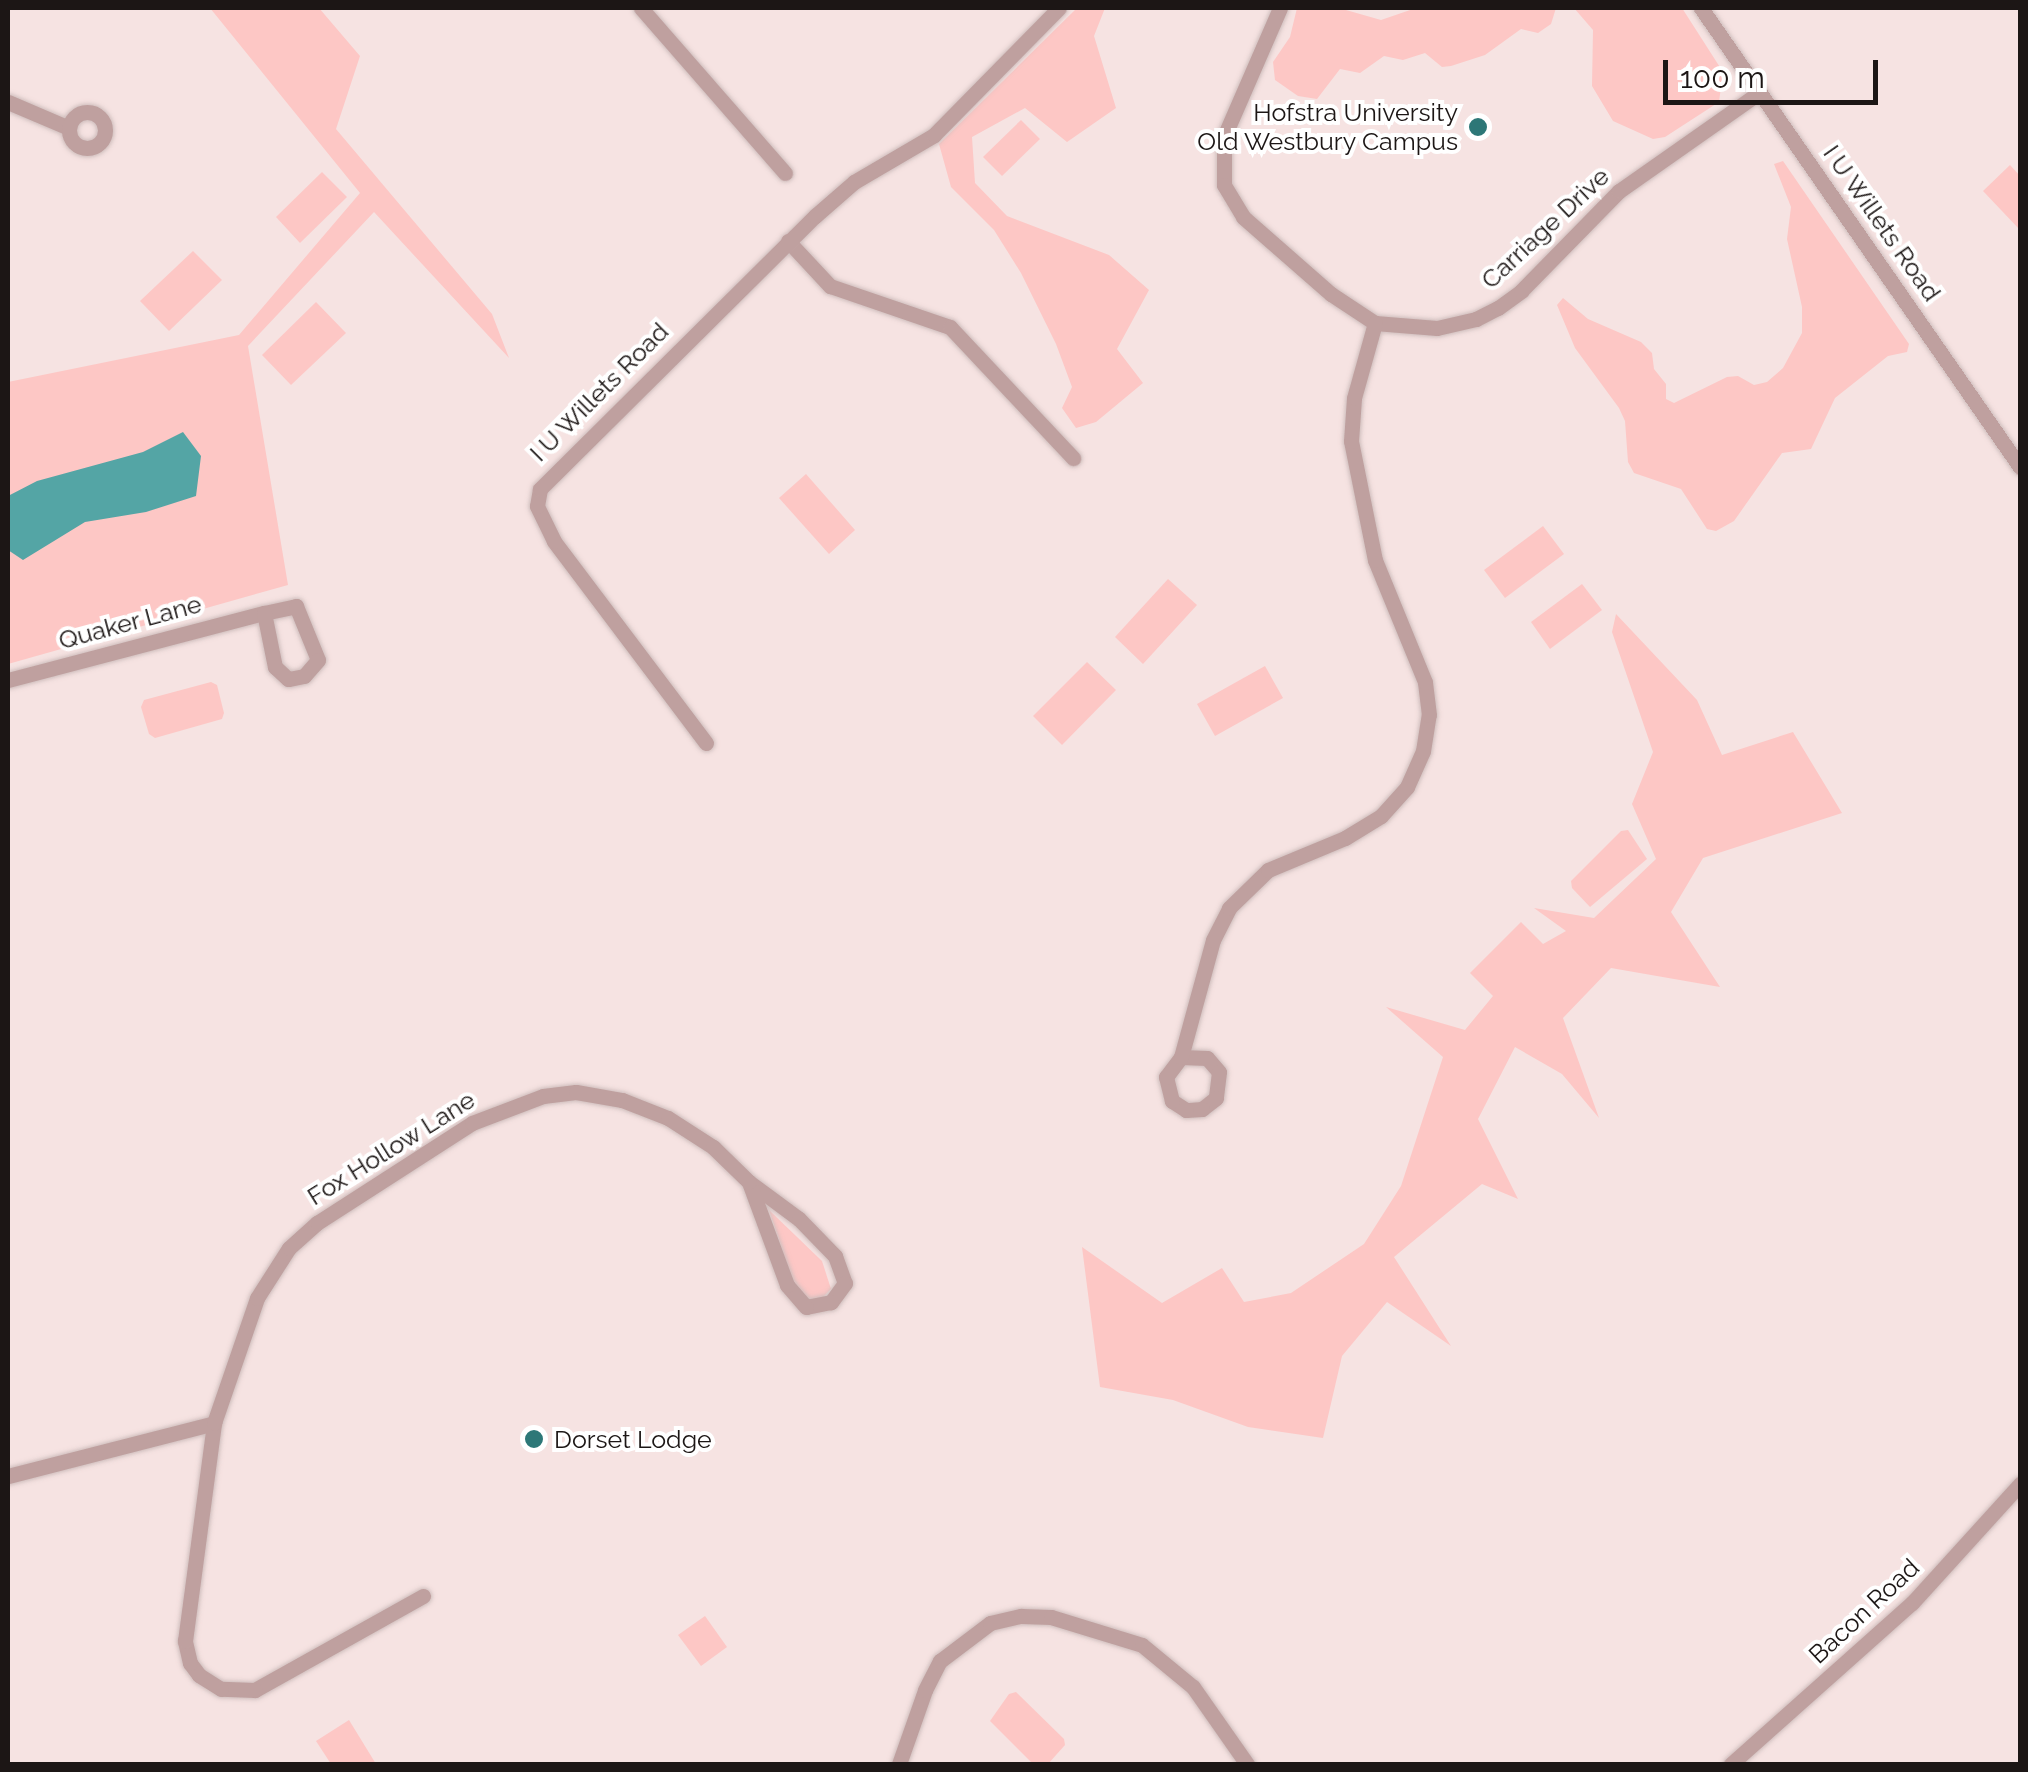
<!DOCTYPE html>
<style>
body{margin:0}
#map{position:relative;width:2028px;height:1772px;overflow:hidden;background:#f6e3e2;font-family:Raleway,sans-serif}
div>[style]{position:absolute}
.green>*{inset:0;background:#fdc7c5}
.water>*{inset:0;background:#54a5a5}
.roads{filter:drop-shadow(0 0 2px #cfbebd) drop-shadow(0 0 2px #cfbebd)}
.minor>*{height:15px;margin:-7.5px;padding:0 7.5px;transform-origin:7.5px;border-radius:7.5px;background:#bfa09f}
.minor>.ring{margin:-7.5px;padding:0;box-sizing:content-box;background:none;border:15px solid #bfa09f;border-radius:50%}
.dots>*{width:28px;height:28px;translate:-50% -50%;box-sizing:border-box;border:5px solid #fff;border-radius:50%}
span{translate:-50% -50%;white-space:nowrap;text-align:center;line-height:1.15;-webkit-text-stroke:8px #fff;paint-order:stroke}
.poi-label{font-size:25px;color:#1c1615}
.right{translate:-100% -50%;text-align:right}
.left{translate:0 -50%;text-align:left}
.street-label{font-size:25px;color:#1c1615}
.frame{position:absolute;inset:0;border:10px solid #1c1615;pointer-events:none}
.scale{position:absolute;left:1663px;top:60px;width:215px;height:45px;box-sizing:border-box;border:5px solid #1c1615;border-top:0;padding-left:12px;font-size:30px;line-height:35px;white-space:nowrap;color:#1c1615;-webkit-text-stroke:8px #fff;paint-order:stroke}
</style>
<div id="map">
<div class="green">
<i style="clip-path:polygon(210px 8px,319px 8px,360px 56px,336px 129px,492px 314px,509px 358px,374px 212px,248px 346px,288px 585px,8px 664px,8px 382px,239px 335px,360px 193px)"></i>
<i style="clip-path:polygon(1077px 8px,1105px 8px,1094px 36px,1116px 108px,1067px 142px,1025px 108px,972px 137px,975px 183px,1007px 216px,1109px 255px,1149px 290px,1117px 349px,1143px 383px,1096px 422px,1076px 428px,1062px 408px,1072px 387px,1056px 344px,1021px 273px,994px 230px,951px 187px,939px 144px)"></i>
<i style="clip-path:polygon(1297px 8px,1339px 8px,1381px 20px,1416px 8px,1556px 8px,1551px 24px,1538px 33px,1521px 29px,1485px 55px,1451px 66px,1442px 67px,1425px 53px,1403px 60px,1384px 56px,1360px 73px,1340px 69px,1317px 99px,1298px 96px,1275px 80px,1273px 62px,1290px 37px)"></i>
<i style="clip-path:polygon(1574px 8px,1682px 8px,1723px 72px,1719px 102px,1665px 137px,1653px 139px,1613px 121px,1592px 86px,1593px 30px)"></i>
<i style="clip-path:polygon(1021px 120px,1040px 139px,1002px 176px,983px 157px)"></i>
<i style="clip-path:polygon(1783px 161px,1909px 344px,1907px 352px,1888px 356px,1835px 398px,1811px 449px,1782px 453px,1734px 521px,1716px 531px,1707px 529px,1681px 489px,1634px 473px,1628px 462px,1625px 421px,1619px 408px,1575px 348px,1557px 305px,1563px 298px,1588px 319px,1641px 342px,1652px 353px,1654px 369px,1666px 384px,1666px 399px,1674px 403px,1727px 377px,1738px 376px,1754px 385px,1767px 382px,1783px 368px,1802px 333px,1802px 307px,1787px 239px,1791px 207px,1774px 164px)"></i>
<i style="clip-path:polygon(2010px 165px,2020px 176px,2020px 230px,1983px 191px)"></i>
<i style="clip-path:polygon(322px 172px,347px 197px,300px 243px,276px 217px)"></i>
<i style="clip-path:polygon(193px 251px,222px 280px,169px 331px,140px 301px)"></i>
<i style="clip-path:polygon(316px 302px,346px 333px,291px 385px,262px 355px)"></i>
<i style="clip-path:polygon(806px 474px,855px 530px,829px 554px,779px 498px)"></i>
<i style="clip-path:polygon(1543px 526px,1564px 554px,1505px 598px,1484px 570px)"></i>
<i style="clip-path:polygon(1168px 579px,1197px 605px,1143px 664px,1115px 637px)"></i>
<i style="clip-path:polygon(1582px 584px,1602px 610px,1550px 649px,1531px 622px)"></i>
<i style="clip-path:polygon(1616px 614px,1697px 700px,1722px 755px,1793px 732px,1842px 813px,1703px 858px,1671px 912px,1720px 987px,1611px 968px,1563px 1018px,1599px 1118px,1562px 1074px,1515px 1047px,1478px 1119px,1518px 1199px,1482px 1184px,1394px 1257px,1451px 1346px,1387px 1302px,1342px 1356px,1323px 1438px,1248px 1427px,1173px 1400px,1100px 1387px,1082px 1247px,1162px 1303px,1222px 1268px,1244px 1302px,1291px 1293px,1364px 1244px,1401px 1186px,1443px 1057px,1386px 1007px,1465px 1030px,1493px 996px,1470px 973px,1521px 922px,1543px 944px,1566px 931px,1534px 908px,1594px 918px,1656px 859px,1632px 804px,1653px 752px,1612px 632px)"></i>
<i style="clip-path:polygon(1087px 662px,1116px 690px,1062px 745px,1033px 716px)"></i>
<i style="clip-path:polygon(1265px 666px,1283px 698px,1215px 736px,1197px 704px)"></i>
<i style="clip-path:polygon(211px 682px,217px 685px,224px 713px,222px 719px,155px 738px,149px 734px,141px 707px,144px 700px)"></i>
<i style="clip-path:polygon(1628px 830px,1647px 859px,1590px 907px,1572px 888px,1571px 881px,1621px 831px)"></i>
<i style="clip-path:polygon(769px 1210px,822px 1261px,831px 1289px,822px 1298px,809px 1299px,796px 1290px)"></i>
<i style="clip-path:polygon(705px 1616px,727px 1647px,701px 1666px,678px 1635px)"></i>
<i style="clip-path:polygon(1016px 1692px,1064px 1739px,1065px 1745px,1048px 1764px,1033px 1764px,990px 1721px,1009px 1694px)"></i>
<i style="clip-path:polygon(349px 1720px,376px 1764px,331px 1764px,316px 1741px)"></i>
</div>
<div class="water">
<i style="clip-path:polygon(183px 432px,201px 456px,196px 496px,146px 512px,85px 522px,23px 560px,8px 550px,8px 496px,37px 481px,143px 452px)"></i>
</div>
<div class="roads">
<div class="minor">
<i style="left:641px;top:8px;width:219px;rotate:48.9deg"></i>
<i style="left:1280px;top:8px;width:141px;rotate:113.5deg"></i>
<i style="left:1224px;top:137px;width:48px;rotate:90deg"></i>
<i style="left:1224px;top:185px;width:37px;rotate:59deg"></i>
<i style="left:1243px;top:217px;width:117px;rotate:41.2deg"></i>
<i style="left:1331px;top:294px;width:53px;rotate:33.4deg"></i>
<i style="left:1375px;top:323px;width:62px;rotate:4.6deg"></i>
<i style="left:1437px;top:328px;width:40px;rotate:-13deg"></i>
<i style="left:1476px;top:319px;width:25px;rotate:-27deg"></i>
<i style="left:1498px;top:308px;width:29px;rotate:-36deg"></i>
<i style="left:1521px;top:291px;width:140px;rotate:-45.6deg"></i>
<i style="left:1619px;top:191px;width:172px;rotate:-35.1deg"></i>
<i style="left:1701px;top:8px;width:559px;rotate:55.2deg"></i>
<i style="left:8px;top:102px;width:66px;rotate:23.1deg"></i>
<i class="ring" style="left:69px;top:112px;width:21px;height:21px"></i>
<i style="left:788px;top:241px;width:62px;rotate:47deg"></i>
<i style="left:830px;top:286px;width:127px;rotate:18.9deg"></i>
<i style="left:950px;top:327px;width:180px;rotate:46.8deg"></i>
<i style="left:8px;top:680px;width:265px;rotate:-14.7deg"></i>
<i style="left:264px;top:613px;width:33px;rotate:-12deg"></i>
<i style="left:296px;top:606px;width:58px;rotate:67.8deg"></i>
<i style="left:318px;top:660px;width:21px;rotate:131deg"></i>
<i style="left:304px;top:676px;width:16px;rotate:169deg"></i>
<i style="left:288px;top:679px;width:18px;rotate:-137deg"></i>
<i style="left:275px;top:667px;width:55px;rotate:-101.5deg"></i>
<i style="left:706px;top:743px;width:253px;rotate:-127deg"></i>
<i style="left:554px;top:541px;width:39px;rotate:-116deg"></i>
<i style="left:537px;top:506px;width:17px;rotate:-80deg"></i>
<i style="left:540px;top:489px;width:387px;rotate:-44.8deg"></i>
<i style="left:815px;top:216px;width:52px;rotate:-41.1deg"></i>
<i style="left:854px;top:182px;width:93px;rotate:-30.4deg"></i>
<i style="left:934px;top:135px;width:178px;rotate:-45.5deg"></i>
<i style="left:1181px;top:1057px;width:26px;rotate:2deg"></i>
<i style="left:1207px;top:1058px;width:18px;rotate:49deg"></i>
<i style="left:1219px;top:1072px;width:26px;rotate:97deg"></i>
<i style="left:1216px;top:1098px;width:18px;rotate:142deg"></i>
<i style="left:1202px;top:1109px;width:16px;rotate:176deg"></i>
<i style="left:1186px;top:1110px;width:17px;rotate:-147deg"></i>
<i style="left:1172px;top:1101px;width:25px;rotate:-104deg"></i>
<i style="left:1166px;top:1077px;width:25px;rotate:-53deg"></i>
<i style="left:1181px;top:1057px;width:121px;rotate:-74.7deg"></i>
<i style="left:1213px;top:940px;width:36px;rotate:-63deg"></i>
<i style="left:1229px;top:908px;width:54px;rotate:-44.3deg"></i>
<i style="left:1268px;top:870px;width:83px;rotate:-22.6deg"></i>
<i style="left:1345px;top:838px;width:42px;rotate:-31.4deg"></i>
<i style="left:1381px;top:816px;width:39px;rotate:-48deg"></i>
<i style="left:1407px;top:787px;width:39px;rotate:-66deg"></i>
<i style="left:1423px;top:751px;width:36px;rotate:-81deg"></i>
<i style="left:1429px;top:715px;width:33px;rotate:-97deg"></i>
<i style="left:1425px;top:682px;width:132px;rotate:-112.3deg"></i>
<i style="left:1375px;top:560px;width:121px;rotate:-101.4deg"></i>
<i style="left:1351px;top:441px;width:43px;rotate:-86deg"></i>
<i style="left:1354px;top:398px;width:78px;rotate:-74.4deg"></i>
<i style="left:749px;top:1182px;width:62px;rotate:36.5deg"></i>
<i style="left:799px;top:1219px;width:52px;rotate:45.8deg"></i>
<i style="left:835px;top:1256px;width:29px;rotate:70deg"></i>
<i style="left:845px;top:1283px;width:24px;rotate:126deg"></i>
<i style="left:831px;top:1302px;width:25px;rotate:169deg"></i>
<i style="left:806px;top:1307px;width:29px;rotate:-131deg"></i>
<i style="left:787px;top:1285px;width:110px;rotate:-110.3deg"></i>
<i style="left:8px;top:1476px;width:213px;rotate:-14.4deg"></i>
<i style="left:423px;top:1596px;width:193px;rotate:150.8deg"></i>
<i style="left:255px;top:1690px;width:34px;rotate:-178deg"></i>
<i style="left:221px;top:1689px;width:26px;rotate:-148deg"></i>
<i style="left:199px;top:1675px;width:15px;rotate:-127deg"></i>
<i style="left:190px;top:1663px;width:23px;rotate:-103deg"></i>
<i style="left:185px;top:1641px;width:220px;rotate:-82.4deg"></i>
<i style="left:214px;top:1423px;width:132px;rotate:-71deg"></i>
<i style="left:257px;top:1298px;width:59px;rotate:-57.4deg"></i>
<i style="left:289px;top:1248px;width:38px;rotate:-42deg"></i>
<i style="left:317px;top:1223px;width:184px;rotate:-32.8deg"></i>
<i style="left:472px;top:1123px;width:76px;rotate:-20.8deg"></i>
<i style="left:543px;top:1096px;width:33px;rotate:-7deg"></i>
<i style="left:576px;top:1092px;width:47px;rotate:9.9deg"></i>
<i style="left:622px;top:1100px;width:49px;rotate:21.4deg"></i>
<i style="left:668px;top:1118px;width:54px;rotate:32.8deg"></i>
<i style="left:713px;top:1147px;width:50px;rotate:44.2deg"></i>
<i style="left:899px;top:1764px;width:78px;rotate:-70.6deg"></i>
<i style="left:925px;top:1690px;width:33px;rotate:-63deg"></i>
<i style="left:940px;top:1661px;width:63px;rotate:-37.2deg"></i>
<i style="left:990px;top:1623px;width:32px;rotate:-13deg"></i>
<i style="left:1021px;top:1616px;width:30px;rotate:2deg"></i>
<i style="left:1051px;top:1617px;width:95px;rotate:17.1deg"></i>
<i style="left:1142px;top:1645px;width:66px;rotate:39.5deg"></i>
<i style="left:1193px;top:1687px;width:94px;rotate:55deg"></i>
<i style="left:1731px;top:1764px;width:242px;rotate:-41.7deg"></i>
<i style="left:1912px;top:1603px;width:161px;rotate:-47.8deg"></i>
</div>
</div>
<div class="dots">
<i style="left:1478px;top:127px;background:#2d7777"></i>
<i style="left:534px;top:1439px;background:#2d7777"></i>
</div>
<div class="poi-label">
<span class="right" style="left:1458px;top:127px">Hofstra University<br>Old Westbury Campus</span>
<span class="left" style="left:554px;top:1439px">Dorset Lodge</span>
</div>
<div class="street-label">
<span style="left:1882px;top:223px;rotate:55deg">I U Willets Road</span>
<span style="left:1545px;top:228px;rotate:-43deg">Carriage Drive</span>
<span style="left:599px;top:392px;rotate:-45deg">I U Willets Road</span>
<span style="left:130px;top:622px;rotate:-15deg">Quaker Lane</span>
<span style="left:391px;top:1148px;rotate:-32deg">Fox Hollow Lane</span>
<span style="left:1864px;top:1611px;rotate:-43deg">Bacon Road</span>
</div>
<div class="frame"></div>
<div class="scale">100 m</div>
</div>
